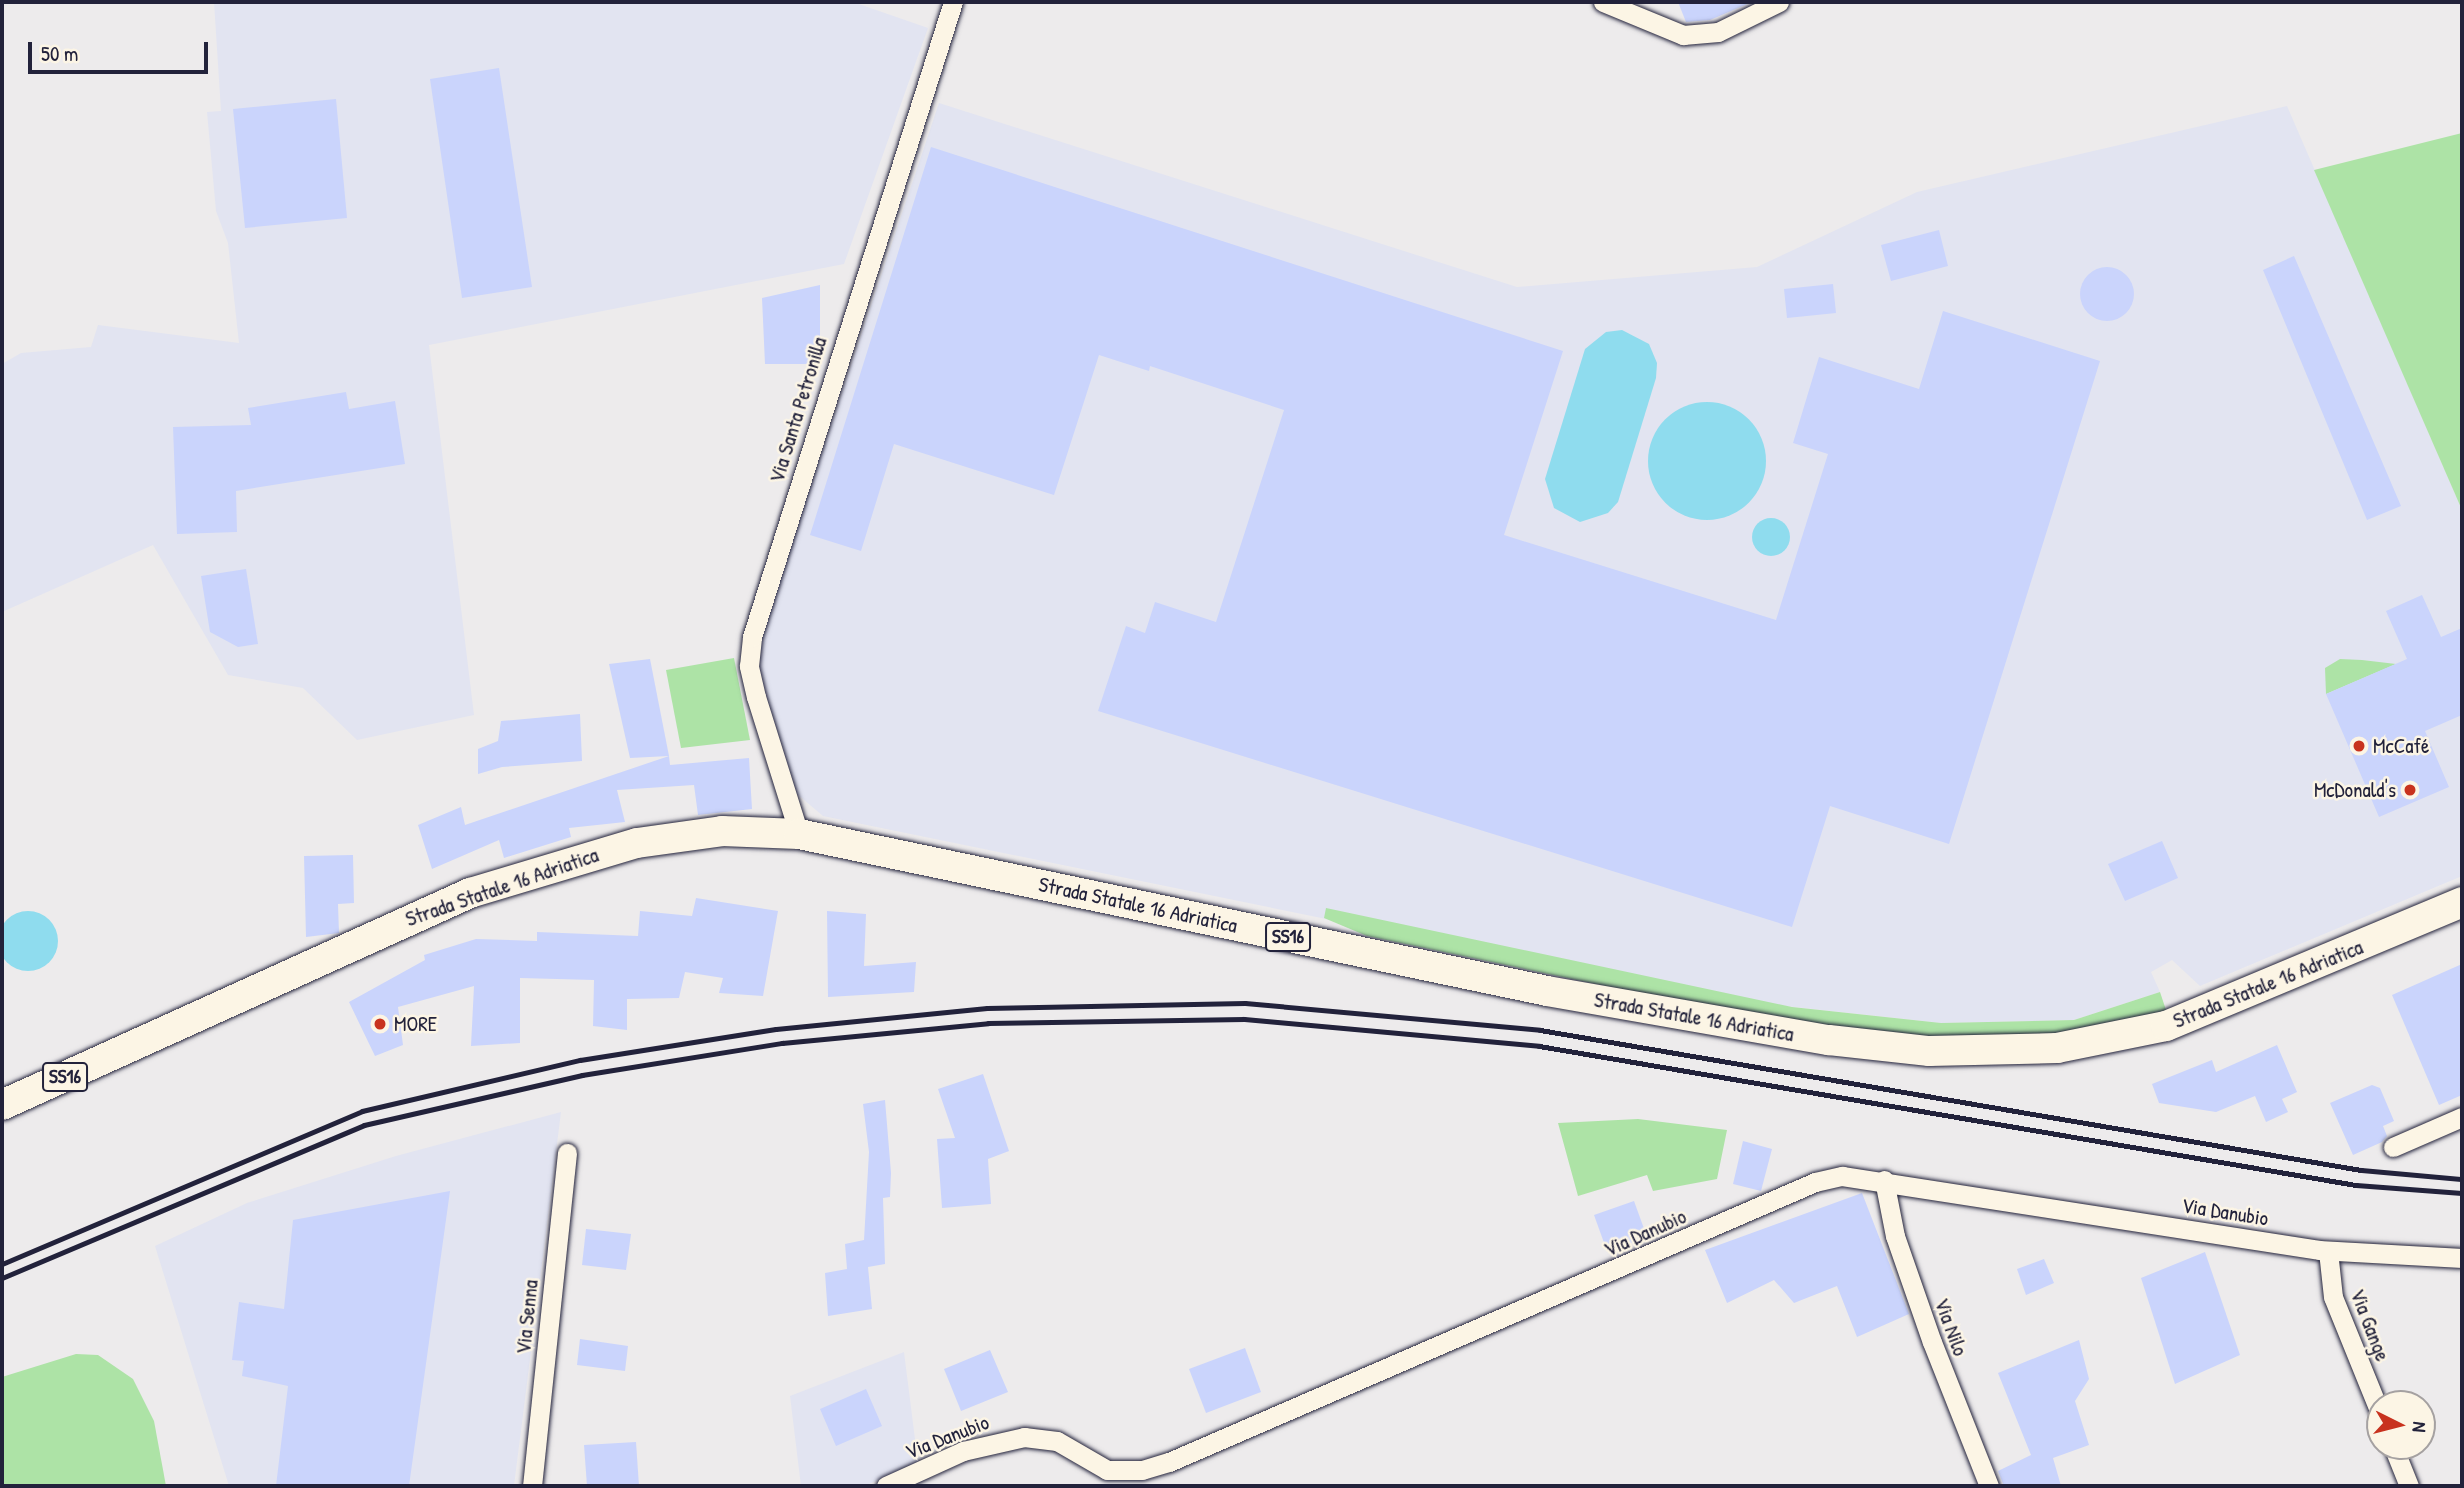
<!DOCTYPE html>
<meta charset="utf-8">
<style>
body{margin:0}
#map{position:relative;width:2464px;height:1488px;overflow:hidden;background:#edebec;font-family:"Patrick Hand",sans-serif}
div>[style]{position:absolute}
.built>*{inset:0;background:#e2e4f1}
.green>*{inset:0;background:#ade3a6}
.water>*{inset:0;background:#8fdcee}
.round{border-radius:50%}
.building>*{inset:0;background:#cad4fc}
.roads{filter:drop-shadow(0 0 2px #22223b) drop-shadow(0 0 2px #22223b)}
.minor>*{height:19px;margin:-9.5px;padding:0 9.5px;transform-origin:9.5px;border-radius:9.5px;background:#fcf5e5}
.primary>*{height:30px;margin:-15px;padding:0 15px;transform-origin:15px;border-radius:15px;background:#fcf5e5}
.rail>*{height:5px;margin:-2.5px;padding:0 2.5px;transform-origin:2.5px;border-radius:2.5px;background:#22223b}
.dots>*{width:19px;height:19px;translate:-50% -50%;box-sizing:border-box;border:4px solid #fcf5e5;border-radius:50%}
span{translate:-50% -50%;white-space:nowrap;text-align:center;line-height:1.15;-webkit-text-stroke:5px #fcf5e5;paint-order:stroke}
.shield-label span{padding:2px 5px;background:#fcf5e5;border:2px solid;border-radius:5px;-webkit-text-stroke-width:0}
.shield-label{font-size:19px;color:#22223b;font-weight:700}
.street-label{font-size:21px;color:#22223b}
.poi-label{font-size:21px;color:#22223b}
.left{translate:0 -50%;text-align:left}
.right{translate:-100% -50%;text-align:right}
.frame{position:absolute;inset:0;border:4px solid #22223b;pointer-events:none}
.north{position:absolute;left:2366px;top:1390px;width:70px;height:70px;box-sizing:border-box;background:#fcf5e5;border:2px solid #a5a1a1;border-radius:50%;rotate:96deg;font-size:19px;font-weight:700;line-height:28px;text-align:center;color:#22223b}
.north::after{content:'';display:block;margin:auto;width:24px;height:32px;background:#c8321e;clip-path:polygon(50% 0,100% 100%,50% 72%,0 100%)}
.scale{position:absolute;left:28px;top:42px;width:180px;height:32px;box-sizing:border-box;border:4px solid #22223b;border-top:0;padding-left:9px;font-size:21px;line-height:24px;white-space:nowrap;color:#22223b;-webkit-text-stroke:5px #fcf5e5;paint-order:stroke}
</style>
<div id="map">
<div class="built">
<i style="clip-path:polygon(214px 2px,853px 2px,928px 28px,844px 264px,429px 345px,474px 715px,357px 740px,303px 688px,228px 675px,153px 545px,2px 612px,2px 364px,21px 353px,91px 347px,98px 325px,239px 343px,228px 243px,216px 211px,207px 112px,221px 111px)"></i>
<i style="clip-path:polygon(939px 103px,1517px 287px,1757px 267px,1917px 192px,2287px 106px,2462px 510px,2462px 876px,2200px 986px,2172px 960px,2151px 972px,2160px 992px,2074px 1020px,1941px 1023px,1713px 998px,823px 816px,790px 788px,759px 670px,760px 637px)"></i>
<i style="clip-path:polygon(561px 1112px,514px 1486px,229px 1486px,155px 1246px,247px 1203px,396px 1156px)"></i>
<i style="clip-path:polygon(904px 1352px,918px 1463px,864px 1486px,801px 1486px,790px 1396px)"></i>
</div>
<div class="green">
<i style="clip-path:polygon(2462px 133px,2462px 510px,2314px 170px)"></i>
<i style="clip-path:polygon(734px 658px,750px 740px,681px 748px,666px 670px)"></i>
<i style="clip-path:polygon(2340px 659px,2362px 660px,2396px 664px,2326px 694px,2325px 668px)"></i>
<i style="clip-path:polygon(1326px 908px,1792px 1007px,1941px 1023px,2074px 1020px,2160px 992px,2167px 1013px,2078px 1038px,1900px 1040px,1677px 1001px,1367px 936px,1324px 918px)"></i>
<i style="clip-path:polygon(1638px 1119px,1727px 1130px,1717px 1179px,1653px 1191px,1647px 1175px,1578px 1196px,1558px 1123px)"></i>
<i style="clip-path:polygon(76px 1354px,98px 1355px,133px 1379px,154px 1421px,166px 1486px,2px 1486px,2px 1377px)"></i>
</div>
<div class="water">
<i style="clip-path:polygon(1622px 330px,1649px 344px,1657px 363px,1656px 378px,1618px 502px,1608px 513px,1580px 522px,1554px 508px,1545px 479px,1585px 349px,1606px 332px)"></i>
<i class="round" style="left:1648px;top:402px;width:118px;height:118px"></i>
<i class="round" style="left:1752px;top:518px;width:38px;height:38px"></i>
<i class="round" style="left:-2px;top:911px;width:60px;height:60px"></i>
</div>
<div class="building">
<i style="clip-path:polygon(1678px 2px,1752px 2px,1710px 20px,1686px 22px)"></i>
<i style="clip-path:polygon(499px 68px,532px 287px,462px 298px,430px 79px)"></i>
<i style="clip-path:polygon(336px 99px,347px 218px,245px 228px,233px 109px)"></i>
<i style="clip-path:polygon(931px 147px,1563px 351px,1504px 535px,1776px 620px,1828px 454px,1793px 443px,1819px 357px,1919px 389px,1943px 311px,2100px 361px,1949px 844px,1830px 806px,1792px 927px,1098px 711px,1126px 626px,1145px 633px,1155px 602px,1216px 622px,1284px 410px,1150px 366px,1149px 371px,1099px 355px,1054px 495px,894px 444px,861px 551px,810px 535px)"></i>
<i style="clip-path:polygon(1939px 230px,1948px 266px,1891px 281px,1881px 245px)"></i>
<i style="clip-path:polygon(2294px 256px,2401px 506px,2367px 520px,2263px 270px)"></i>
<i class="round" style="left:2080px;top:267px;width:54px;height:54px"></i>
<i style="clip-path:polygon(1833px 284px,1836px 313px,1787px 318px,1784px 289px)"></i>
<i style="clip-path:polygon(820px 285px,820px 364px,765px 364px,762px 298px)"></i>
<i style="clip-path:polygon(346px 392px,349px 409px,395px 401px,405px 464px,236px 491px,237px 532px,177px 534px,173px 427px,251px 425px,248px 408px)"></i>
<i style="clip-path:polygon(246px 569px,258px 644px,238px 647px,210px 632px,201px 576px)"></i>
<i style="clip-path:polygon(2422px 595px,2441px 637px,2462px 628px,2462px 715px,2425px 731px,2449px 787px,2379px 817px,2326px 694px,2407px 659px,2386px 611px)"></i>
<i style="clip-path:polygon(650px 659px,669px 756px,630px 758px,609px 664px)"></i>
<i style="clip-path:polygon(580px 714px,582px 761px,502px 767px,478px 774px,478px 749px,498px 741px,501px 721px)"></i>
<i style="clip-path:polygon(669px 756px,670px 765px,749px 758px,752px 809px,698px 815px,694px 785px,617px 790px,625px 822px,569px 828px,571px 837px,504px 858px,499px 840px,432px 869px,418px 825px,461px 807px,465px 825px)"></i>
<i style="clip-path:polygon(2162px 841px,2178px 878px,2125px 901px,2108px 864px)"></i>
<i style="clip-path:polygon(353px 855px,354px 903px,338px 904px,339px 933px,306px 937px,304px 856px)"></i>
<i style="clip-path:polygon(696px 898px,778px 911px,763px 996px,719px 993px,723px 978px,685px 972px,679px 998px,627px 999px,627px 1030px,593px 1026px,594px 980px,520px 978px,520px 1043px,471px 1046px,474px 986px,398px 1007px,403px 1045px,375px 1056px,349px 1002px,425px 960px,424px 955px,476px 939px,537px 941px,537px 932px,638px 936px,640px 911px,692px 916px)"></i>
<i style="clip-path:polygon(827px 911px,866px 914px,864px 966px,916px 962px,914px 992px,828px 997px)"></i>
<i style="clip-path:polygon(2462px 964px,2462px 1095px,2439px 1105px,2392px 995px)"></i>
<i style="clip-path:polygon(2277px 1045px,2297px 1092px,2282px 1099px,2288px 1112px,2266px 1122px,2255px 1096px,2216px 1112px,2159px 1103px,2152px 1084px,2212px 1060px,2216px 1072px)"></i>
<i style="clip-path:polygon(983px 1074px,1009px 1151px,988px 1159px,991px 1204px,942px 1208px,937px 1139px,955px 1138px,938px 1089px)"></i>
<i style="clip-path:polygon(2372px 1085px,2380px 1088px,2394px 1121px,2383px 1126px,2387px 1136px,2382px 1142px,2353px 1155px,2330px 1103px)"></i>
<i style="clip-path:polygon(885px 1100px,891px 1173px,890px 1197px,883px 1198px,885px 1264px,868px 1267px,872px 1309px,828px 1316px,825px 1273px,847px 1269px,845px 1244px,864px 1240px,869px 1152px,863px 1104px)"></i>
<i style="clip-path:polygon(1743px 1141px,1772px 1149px,1761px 1191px,1733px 1184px)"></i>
<i style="clip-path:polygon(450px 1191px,409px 1486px,276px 1486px,288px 1386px,242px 1376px,244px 1361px,232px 1360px,239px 1302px,284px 1309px,293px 1220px)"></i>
<i style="clip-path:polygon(1862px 1193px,1909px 1314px,1857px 1337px,1837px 1286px,1794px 1303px,1774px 1280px,1727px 1303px,1705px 1250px)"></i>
<i style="clip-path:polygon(1634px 1201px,1647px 1237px,1607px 1251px,1594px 1215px)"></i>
<i style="clip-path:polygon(586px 1229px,631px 1234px,626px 1270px,582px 1265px)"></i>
<i style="clip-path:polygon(2205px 1252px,2240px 1355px,2175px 1384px,2141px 1278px)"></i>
<i style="clip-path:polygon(2044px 1259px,2054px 1283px,2026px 1295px,2017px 1269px)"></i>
<i style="clip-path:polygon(580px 1339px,628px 1346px,625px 1371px,577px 1365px)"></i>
<i style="clip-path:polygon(2079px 1340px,2089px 1379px,2075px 1401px,2089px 1445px,2053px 1458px,2061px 1486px,2004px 1486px,1998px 1471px,2031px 1455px,1998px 1373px)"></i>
<i style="clip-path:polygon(1245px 1348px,1261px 1392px,1206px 1413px,1189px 1369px)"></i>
<i style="clip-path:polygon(990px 1350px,1008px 1392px,961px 1411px,944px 1369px)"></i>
<i style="clip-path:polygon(866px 1389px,882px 1426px,836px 1446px,820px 1409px)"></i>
<i style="clip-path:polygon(636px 1442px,639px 1486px,587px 1486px,584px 1445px)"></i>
</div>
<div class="roads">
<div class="minor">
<i style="left:1603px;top:2px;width:87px;rotate:22.4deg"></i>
<i style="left:1683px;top:35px;width:35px;rotate:-5deg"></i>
<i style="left:1718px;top:32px;width:68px;rotate:-26.2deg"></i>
<i style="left:799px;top:834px;width:144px;rotate:-107.4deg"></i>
<i style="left:756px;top:697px;width:32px;rotate:-103deg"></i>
<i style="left:749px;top:666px;width:29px;rotate:-84deg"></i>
<i style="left:752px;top:637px;width:666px;rotate:-72.44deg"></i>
<i style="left:2393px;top:1147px;width:75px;rotate:-23.5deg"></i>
<i style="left:1884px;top:1180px;width:57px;rotate:78.9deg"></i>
<i style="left:1895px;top:1236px;width:112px;rotate:70.8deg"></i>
<i style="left:1932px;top:1342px;width:155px;rotate:68.4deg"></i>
<i style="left:2328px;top:1251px;width:46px;rotate:83.8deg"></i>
<i style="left:2333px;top:1297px;width:125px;rotate:67.9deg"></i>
<i style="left:2393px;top:1446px;width:43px;rotate:68.2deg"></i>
<i style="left:532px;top:1486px;width:335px;rotate:-84deg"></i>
<i style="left:886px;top:1486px;width:85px;rotate:-24.4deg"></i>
<i style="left:963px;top:1451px;width:63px;rotate:-12.9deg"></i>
<i style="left:1024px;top:1437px;width:33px;rotate:7deg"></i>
<i style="left:1057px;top:1441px;width:58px;rotate:30.1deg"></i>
<i style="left:1107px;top:1470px;width:35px"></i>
<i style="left:1142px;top:1470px;width:28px;rotate:-17deg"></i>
<i style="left:1169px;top:1462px;width:704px;rotate:-23.43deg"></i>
<i style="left:1815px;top:1182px;width:28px;rotate:-13deg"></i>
<i style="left:1842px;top:1176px;width:483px;rotate:8.8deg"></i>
<i style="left:2319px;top:1250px;width:143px;rotate:3.2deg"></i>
</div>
<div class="primary">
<i style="left:2px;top:1105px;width:514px;rotate:-24.37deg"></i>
<i style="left:470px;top:893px;width:174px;rotate:-16.7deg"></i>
<i style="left:637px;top:843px;width:86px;rotate:-8deg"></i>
<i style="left:722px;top:831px;width:77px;rotate:2.2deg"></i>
<i style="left:799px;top:834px;width:764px;rotate:11.85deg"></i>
<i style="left:1547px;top:991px;width:286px;rotate:9.9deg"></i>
<i style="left:1829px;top:1040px;width:101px;rotate:6.3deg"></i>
<i style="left:1929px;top:1051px;width:128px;rotate:-1.3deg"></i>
<i style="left:2057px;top:1048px;width:111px;rotate:-11.4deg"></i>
<i style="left:2166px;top:1026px;width:321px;rotate:-22.7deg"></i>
</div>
</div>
<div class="rail">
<i style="left:2px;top:1264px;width:391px;rotate:-23deg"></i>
<i style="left:362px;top:1111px;width:224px;rotate:-13.2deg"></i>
<i style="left:580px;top:1060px;width:198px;rotate:-9deg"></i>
<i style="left:776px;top:1029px;width:212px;rotate:-5.7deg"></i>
<i style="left:987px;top:1008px;width:258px;rotate:-1.1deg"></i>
<i style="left:1245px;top:1003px;width:296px;rotate:5.2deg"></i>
<i style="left:1540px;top:1030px;width:833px;rotate:9.68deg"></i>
<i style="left:2361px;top:1170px;width:101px;rotate:5.1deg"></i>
<i style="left:2px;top:1278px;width:393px;rotate:-22.9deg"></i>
<i style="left:364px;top:1125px;width:224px;rotate:-12.9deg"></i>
<i style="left:582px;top:1075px;width:203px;rotate:-9.1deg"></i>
<i style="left:782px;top:1043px;width:207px;rotate:-5.5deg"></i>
<i style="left:988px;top:1023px;width:256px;rotate:-0.9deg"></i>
<i style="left:1244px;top:1019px;width:296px;rotate:5.2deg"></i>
<i style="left:1539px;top:1046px;width:829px;rotate:9.66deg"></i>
<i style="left:2356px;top:1185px;width:106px;rotate:4.3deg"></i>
</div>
<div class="dots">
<i style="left:2359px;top:746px;background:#c8321e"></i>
<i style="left:2410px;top:790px;background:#c8321e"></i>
<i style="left:380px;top:1024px;background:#c8321e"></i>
</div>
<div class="shield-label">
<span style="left:1288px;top:937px">SS16</span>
<span style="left:65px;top:1077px">SS16</span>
</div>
<div class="street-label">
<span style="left:798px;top:410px;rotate:-73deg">Via Santa Petronilla</span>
<span style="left:502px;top:887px;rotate:-19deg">Strada Statale 16 Adriatica</span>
<span style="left:1138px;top:905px;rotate:12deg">Strada Statale 16 Adriatica</span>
<span style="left:2268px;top:984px;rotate:-22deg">Strada Statale 16 Adriatica</span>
<span style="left:1694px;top:1017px;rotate:10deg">Strada Statale 16 Adriatica</span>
<span style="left:2225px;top:1212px;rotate:9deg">Via Danubio</span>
<span style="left:1645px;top:1233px;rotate:-24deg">Via Danubio</span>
<span style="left:527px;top:1317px;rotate:-84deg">Via Senna</span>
<span style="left:2370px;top:1325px;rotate:69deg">Via Gange</span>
<span style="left:1951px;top:1327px;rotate:70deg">Via Nilo</span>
<span style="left:947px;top:1437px;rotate:-21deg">Via Danubio</span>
</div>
<div class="poi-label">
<span class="left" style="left:2373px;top:746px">McCafé</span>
<span class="right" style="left:2396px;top:790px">McDonald's</span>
<span class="left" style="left:394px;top:1024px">MORE</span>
</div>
<div class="frame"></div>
<div class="north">N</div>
<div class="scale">50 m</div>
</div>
